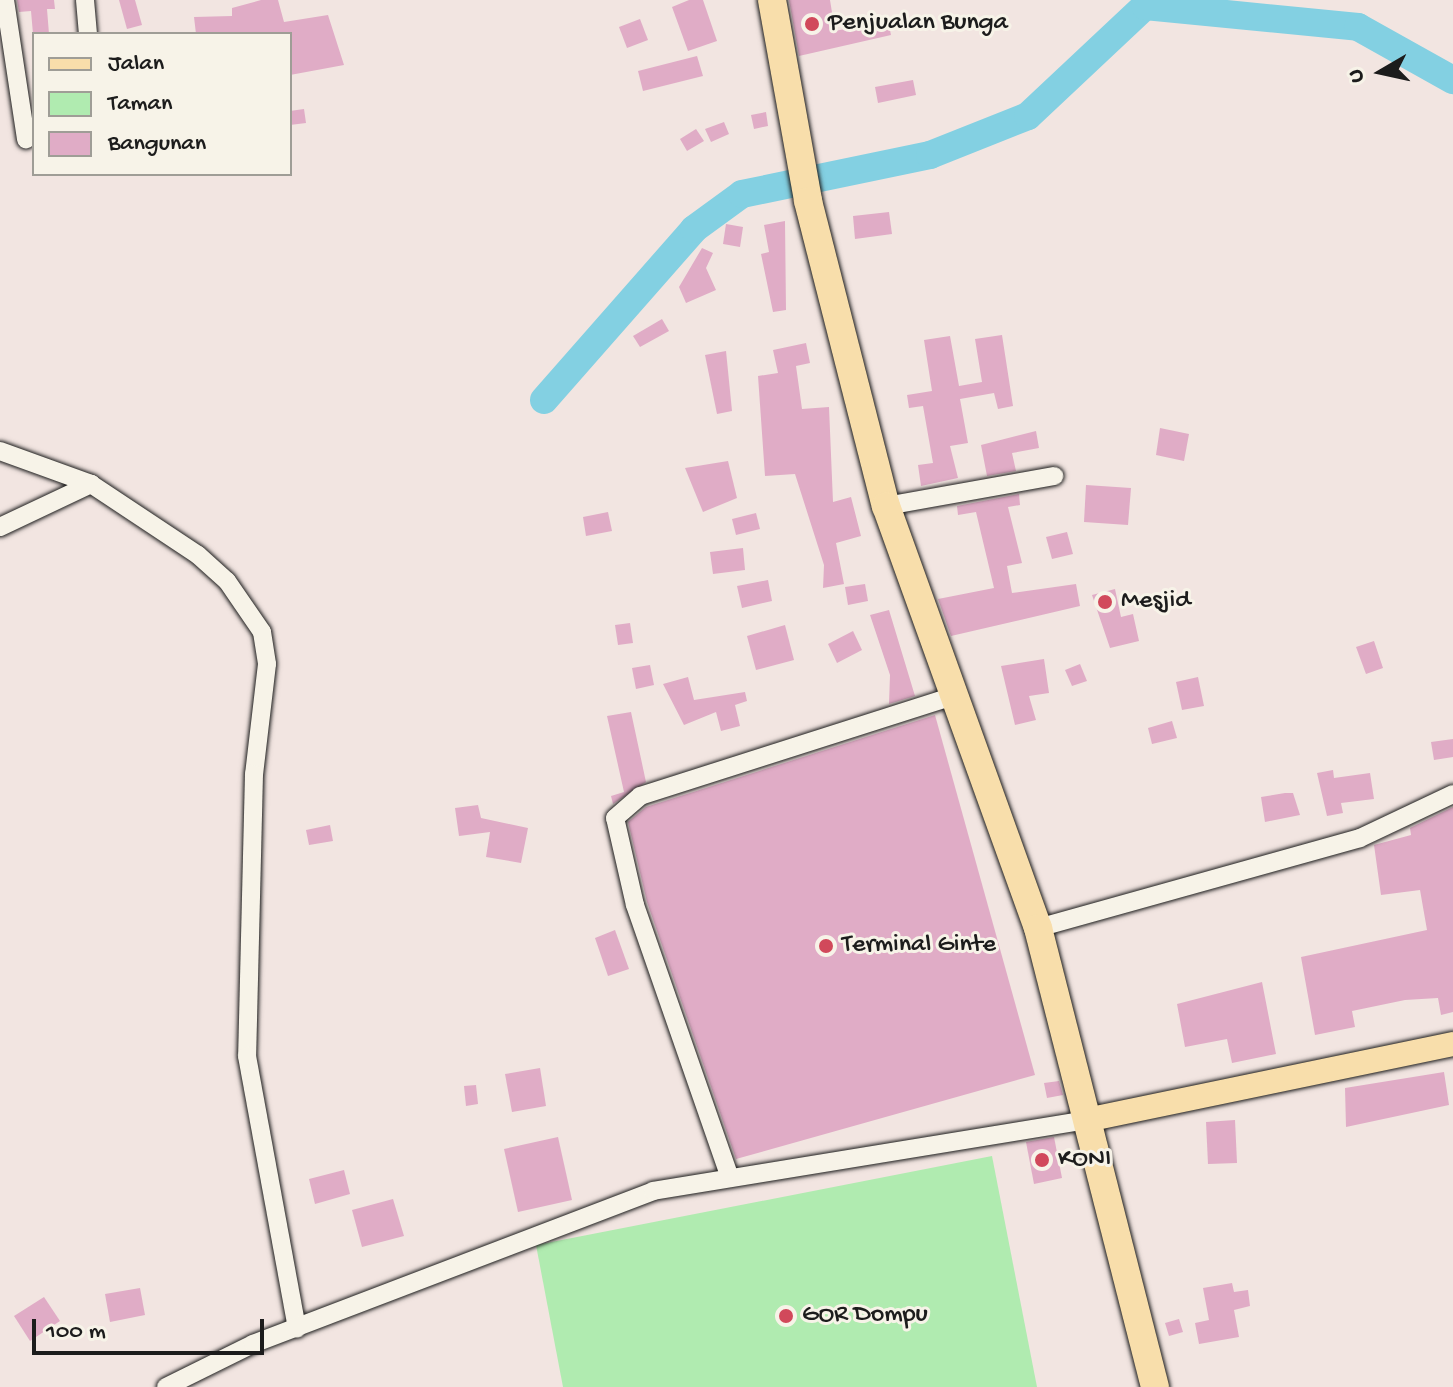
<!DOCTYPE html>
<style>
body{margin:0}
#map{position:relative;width:1453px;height:1387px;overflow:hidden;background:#f2e5e1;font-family:"Gochi Hand",sans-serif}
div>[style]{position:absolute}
.green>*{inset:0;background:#b0ebb0}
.river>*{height:28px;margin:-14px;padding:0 14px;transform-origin:14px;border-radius:14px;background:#83d0e2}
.building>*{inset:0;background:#e0acc6}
.roads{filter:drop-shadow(0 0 2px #1c1c1c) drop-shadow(0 0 2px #1c1c1c)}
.minor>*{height:18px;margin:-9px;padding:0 9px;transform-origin:9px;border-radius:9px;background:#f7f3e8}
.major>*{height:24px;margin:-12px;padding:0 12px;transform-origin:12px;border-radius:12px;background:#f8deab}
.highway>*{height:28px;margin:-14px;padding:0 14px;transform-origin:14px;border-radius:14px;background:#f8deab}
.dots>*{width:22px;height:22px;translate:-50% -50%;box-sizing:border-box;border:4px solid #f7f3e8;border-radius:50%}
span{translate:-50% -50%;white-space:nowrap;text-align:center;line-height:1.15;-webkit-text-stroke:6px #f7f3e8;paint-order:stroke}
.poi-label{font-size:26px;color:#1c1c1c}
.left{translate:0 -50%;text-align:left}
.legend{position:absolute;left:32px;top:32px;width:260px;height:144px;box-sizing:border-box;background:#f7f3e8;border:2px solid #9f9d96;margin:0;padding:10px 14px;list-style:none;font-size:24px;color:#1c1c1c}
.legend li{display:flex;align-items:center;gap:16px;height:40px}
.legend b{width:40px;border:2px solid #9f9d96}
.north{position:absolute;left:1341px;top:32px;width:80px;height:80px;-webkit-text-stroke:6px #f7f3e8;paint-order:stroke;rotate:261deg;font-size:22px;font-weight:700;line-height:32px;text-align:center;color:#1c1c1c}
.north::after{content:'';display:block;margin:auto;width:28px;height:36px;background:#1c1c1c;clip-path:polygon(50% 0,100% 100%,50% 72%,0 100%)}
.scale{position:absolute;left:32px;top:1319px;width:232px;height:36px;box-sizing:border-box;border:4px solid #1c1c1c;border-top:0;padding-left:10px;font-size:24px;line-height:28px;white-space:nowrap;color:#1c1c1c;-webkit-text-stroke:6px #f7f3e8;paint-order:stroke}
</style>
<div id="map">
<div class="green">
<i style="clip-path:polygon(992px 1156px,1037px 1387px,563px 1387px,536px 1245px)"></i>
</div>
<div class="river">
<i style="left:544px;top:400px;width:227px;rotate:-48.7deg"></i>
<i style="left:694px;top:229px;width:59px;rotate:-36.1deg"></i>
<i style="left:742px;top:194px;width:192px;rotate:-11.7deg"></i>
<i style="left:930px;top:155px;width:105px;rotate:-21.7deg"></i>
<i style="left:1028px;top:116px;width:161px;rotate:-43.2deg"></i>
<i style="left:1145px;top:6px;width:214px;rotate:5.6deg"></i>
<i style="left:1358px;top:27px;width:109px;rotate:29.2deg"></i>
</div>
<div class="building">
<i style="clip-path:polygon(17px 0,54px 0,55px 9px,47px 9px,49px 34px,33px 34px,31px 11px,19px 12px)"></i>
<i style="clip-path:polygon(119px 0,135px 0,142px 25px,127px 29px)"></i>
<i style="clip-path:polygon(261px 0,278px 0,284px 22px,328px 15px,344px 65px,290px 75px,290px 34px,196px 34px,194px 17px,232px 16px,232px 8px)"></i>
<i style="clip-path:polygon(689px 0,703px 0,717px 41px,688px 51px,672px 7px)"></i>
<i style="clip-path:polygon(789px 0,830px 0,835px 31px,888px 20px,891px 35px,799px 56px)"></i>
<i style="clip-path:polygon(640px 19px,648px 40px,627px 48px,619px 27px)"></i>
<i style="clip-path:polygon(697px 56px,703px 76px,643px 91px,638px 71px)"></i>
<i style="clip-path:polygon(913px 80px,916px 95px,878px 103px,875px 87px)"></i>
<i style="clip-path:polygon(304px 109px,306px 123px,290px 125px,290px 111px)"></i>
<i style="clip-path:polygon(766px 112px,768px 126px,754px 129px,751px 115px)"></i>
<i style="clip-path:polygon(724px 122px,729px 134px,711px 142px,705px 129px)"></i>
<i style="clip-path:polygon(696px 129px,704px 141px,687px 151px,680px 139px)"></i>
<i style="clip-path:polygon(889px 212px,892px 234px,855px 239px,853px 216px)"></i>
<i style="clip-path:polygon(785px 221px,786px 310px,773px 312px,761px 254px,769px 252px,764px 225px)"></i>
<i style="clip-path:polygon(726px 224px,743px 227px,740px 247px,723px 244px)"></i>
<i style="clip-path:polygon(702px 248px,713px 253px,706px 268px,716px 290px,686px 303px,679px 287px)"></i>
<i style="clip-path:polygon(662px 319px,669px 331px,640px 347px,633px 336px)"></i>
<i style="clip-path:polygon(1002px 335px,1013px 406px,998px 409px,994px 393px,960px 399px,968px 443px,950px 446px,958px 478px,921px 486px,918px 465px,933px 463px,923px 406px,909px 408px,907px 395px,932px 391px,924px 340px,950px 336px,959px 386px,982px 382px,975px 339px)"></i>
<i style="clip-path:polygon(806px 343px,810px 363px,796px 366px,802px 409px,829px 407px,833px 502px,851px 497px,861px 536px,836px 543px,844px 584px,823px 588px,824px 565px,795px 474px,765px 476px,758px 376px,778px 373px,773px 350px)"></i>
<i style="clip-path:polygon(726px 351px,732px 411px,717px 414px,705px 355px)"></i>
<i style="clip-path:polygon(1160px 428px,1189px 434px,1184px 461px,1156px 455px)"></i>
<i style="clip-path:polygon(1036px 431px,1039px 448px,1012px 453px,1016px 471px,987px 476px,981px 445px)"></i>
<i style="clip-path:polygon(728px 461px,737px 498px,703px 512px,685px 468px)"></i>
<i style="clip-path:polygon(1086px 485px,1131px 488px,1128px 525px,1084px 522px)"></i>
<i style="clip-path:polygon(1019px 494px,1020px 505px,1008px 507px,1022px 563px,1007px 566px,1012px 593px,1076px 584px,1080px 606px,951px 636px,938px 599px,994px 588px,976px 512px,958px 515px,957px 506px)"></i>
<i style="clip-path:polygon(608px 512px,612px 531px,586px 536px,583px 517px)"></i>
<i style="clip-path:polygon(756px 513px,760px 529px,736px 535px,732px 519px)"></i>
<i style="clip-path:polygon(1067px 532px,1073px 554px,1052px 559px,1046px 537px)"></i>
<i style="clip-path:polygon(743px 548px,745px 570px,713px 574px,710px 552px)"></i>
<i style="clip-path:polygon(768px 580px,772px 601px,742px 608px,737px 586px)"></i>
<i style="clip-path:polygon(865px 584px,868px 601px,848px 605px,845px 587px)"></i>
<i style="clip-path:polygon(1115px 589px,1121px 617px,1133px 614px,1139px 641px,1110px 648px,1092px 595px)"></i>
<i style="clip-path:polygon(889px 610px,915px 696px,889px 704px,890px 675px,870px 615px)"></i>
<i style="clip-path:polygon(630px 623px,633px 643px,618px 645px,615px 625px)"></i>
<i style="clip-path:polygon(785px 625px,794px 660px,756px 670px,747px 636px)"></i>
<i style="clip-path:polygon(853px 631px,862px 650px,837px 663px,828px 644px)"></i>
<i style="clip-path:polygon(1374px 641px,1383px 668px,1366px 674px,1356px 647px)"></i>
<i style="clip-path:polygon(1044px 659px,1049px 693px,1029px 696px,1036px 720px,1015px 725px,1001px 666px)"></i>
<i style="clip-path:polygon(1080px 664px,1087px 681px,1072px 686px,1065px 670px)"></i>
<i style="clip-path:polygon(650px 665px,654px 685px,636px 689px,632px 668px)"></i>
<i style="clip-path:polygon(688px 677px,694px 700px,745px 692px,747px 701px,735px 705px,740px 726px,721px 731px,716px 712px,684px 725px,663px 684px)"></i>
<i style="clip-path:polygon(1198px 677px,1204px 706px,1182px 710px,1176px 682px)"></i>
<i style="clip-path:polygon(631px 712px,646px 782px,613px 804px,611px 796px,624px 792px,607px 716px)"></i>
<i style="clip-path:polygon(935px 715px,1035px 1075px,736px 1159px,647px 902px,628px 822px,646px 807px)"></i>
<i style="clip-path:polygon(1172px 721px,1177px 738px,1152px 744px,1148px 728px)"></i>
<i style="clip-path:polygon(1453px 739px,1453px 757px,1434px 760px,1431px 742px)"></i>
<i style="clip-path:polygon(1333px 770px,1334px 778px,1370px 773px,1374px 799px,1341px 803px,1343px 813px,1327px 816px,1317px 773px)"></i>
<i style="clip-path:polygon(1285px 793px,1293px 793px,1300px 815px,1265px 822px,1261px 797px)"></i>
<i style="clip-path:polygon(478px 805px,481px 818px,528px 828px,521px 863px,486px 857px,490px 832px,459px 836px,455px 808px)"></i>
<i style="clip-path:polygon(1453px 807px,1453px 1012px,1441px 1015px,1438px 998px,1405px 1000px,1352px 1011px,1355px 1027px,1315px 1035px,1301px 957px,1427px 930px,1420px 890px,1381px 895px,1374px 845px,1411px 835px,1410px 828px)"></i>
<i style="clip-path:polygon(330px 825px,333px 841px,309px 845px,306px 830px)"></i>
<i style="clip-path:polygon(615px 930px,629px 969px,608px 976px,595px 938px)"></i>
<i style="clip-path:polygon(1262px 982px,1276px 1054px,1232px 1063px,1227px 1039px,1185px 1047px,1177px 1004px)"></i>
<i style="clip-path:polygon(540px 1068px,546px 1106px,512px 1112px,505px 1074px)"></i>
<i style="clip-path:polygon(1444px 1072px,1449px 1105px,1346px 1127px,1345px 1088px)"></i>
<i style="clip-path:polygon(1059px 1081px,1063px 1095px,1047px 1098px,1044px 1083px)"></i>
<i style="clip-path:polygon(476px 1085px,478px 1104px,466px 1106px,464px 1086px)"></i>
<i style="clip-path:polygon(1235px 1120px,1237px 1163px,1208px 1164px,1206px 1122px)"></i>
<i style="clip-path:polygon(558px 1137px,572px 1200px,518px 1212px,504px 1149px)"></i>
<i style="clip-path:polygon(1054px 1137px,1062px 1178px,1034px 1184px,1026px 1142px)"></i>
<i style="clip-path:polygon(344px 1170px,350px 1194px,315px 1204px,309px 1179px)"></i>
<i style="clip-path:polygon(393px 1199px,404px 1236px,362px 1247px,352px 1210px)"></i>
<i style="clip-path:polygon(1232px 1283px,1234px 1292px,1248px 1290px,1250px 1306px,1234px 1310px,1239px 1337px,1199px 1344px,1195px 1323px,1209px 1320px,1203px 1288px)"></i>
<i style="clip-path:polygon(140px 1288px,145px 1315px,110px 1322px,105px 1294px)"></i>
<i style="clip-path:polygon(44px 1297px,60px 1321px,30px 1341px,14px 1316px)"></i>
<i style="clip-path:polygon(1179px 1319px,1183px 1332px,1169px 1336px,1165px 1323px)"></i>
</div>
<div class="roads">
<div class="minor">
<i style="left:5px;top:0;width:141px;rotate:81.4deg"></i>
<i style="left:85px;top:0;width:34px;rotate:85deg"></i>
<i style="left:0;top:451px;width:97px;rotate:19.9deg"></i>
<i style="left:886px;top:506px;width:171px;rotate:-10.1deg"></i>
<i style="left:0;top:527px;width:101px;rotate:-25.3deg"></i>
<i style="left:91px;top:484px;width:128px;rotate:33.6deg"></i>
<i style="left:198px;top:555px;width:39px;rotate:42deg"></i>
<i style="left:227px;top:581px;width:62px;rotate:55.5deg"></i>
<i style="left:262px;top:632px;width:32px;rotate:81deg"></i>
<i style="left:267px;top:664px;width:111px;rotate:96.7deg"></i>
<i style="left:254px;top:774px;width:282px;rotate:91.4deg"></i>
<i style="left:247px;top:1056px;width:277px;rotate:79.6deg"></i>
<i style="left:1038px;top:928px;width:334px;rotate:-15.6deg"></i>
<i style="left:1360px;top:838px;width:103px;rotate:-25.3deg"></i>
<i style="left:729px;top:1175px;width:286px;rotate:-109.2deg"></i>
<i style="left:635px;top:905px;width:89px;rotate:-102.9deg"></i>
<i style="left:615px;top:818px;width:33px;rotate:-41deg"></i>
<i style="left:640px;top:796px;width:325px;rotate:-17.7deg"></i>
<i style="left:166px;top:1387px;width:97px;rotate:-26.3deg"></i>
<i style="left:253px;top:1344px;width:428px;rotate:-20.9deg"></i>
<i style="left:653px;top:1191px;width:444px;rotate:-9.3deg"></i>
</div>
<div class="major">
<i style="left:1091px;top:1119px;width:370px;rotate:-11.7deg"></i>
</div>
<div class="highway">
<i style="left:772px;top:0;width:204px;rotate:79.8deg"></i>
<i style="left:808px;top:201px;width:315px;rotate:75.7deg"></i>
<i style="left:886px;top:506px;width:449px;rotate:70.2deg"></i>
<i style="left:1038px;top:928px;width:474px;rotate:75.7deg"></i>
</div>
</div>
<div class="dots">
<i style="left:812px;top:24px;background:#d1495b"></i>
<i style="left:1105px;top:602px;background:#d1495b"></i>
<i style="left:826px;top:946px;background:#d1495b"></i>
<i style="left:1042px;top:1160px;background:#d1495b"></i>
<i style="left:786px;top:1316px;background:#d1495b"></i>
</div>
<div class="poi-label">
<span class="left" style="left:828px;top:24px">Penjualan Bunga</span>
<span class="left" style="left:1121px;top:602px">Mesjid</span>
<span class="left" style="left:842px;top:946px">Terminal Ginte</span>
<span class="left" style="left:1058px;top:1160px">KONI</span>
<span class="left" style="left:802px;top:1316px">GOR Dompu</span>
</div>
<ul class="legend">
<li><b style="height:10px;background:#f8deab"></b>Jalan</li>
<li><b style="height:22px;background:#b0ebb0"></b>Taman</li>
<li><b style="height:22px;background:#e0acc6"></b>Bangunan</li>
</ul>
<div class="north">U</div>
<div class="scale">100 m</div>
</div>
